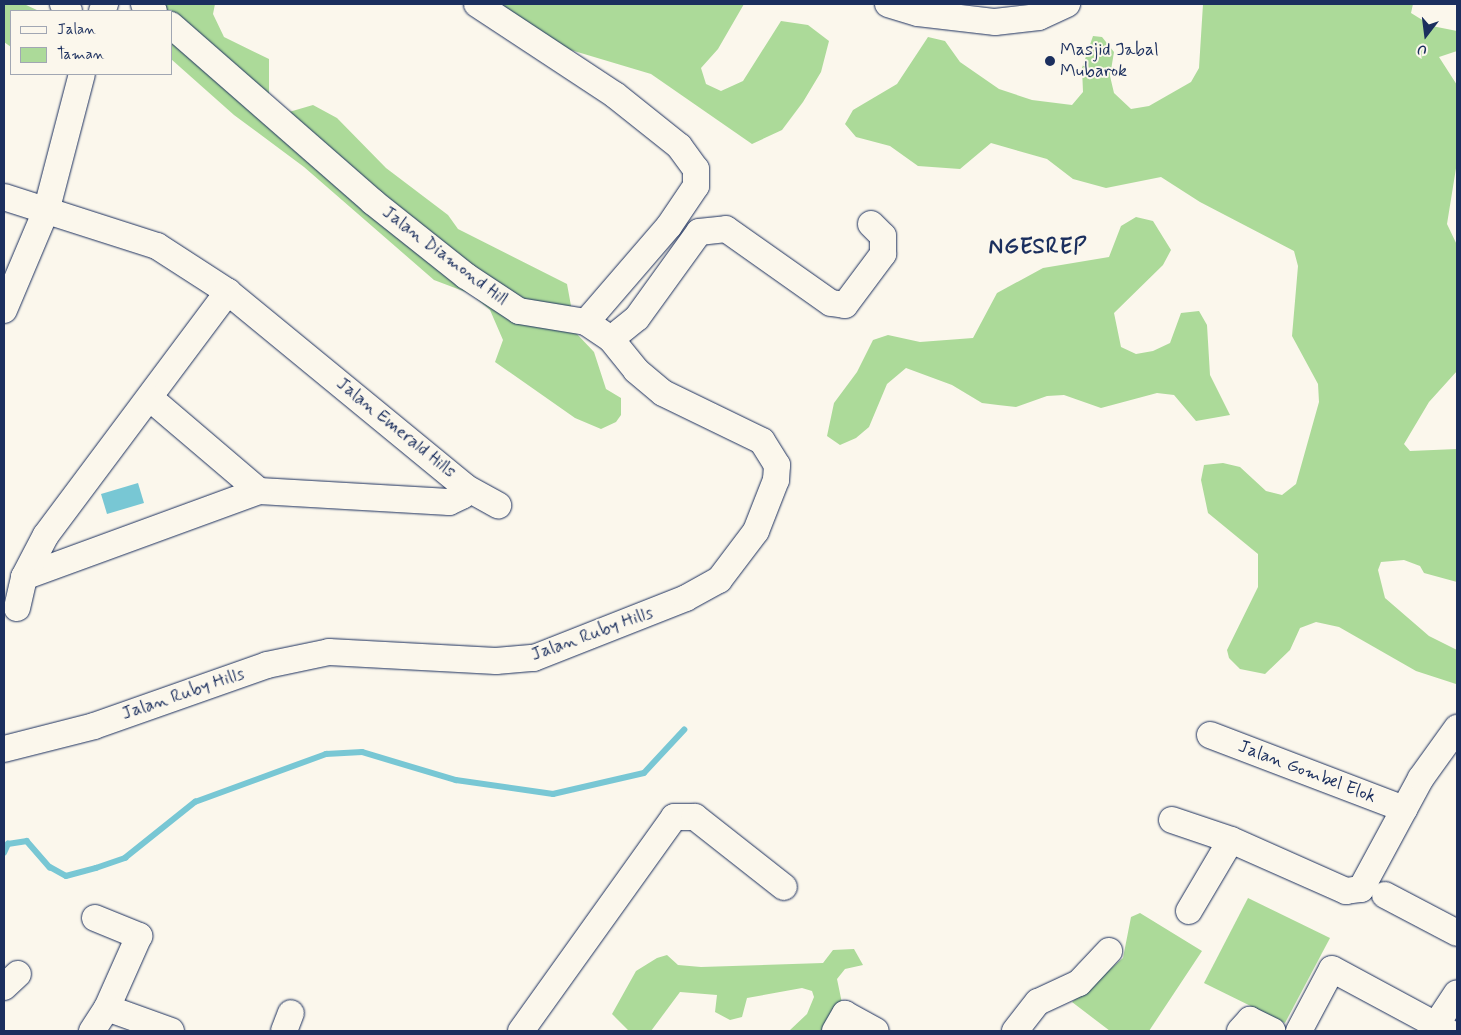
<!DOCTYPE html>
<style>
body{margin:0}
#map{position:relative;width:1461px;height:1035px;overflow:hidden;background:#fbf7ec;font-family:Mynerve,sans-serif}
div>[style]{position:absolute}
.green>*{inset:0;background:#acda99}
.water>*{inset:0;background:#78c7d4}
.stream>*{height:5.5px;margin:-2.75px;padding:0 2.75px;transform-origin:2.75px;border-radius:2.75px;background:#78c7d4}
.roads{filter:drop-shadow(0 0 1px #1b2f5e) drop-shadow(0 0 1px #1b2f5e)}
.minor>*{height:26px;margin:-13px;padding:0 13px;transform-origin:13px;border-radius:13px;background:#fbf7ec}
.dots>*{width:14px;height:14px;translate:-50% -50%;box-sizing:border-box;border:2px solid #fbf7ec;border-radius:50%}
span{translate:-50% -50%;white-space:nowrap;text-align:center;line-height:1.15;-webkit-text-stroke:4px #fbf7ec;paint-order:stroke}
.poi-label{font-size:18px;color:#1b2f5e}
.left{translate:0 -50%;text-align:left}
.street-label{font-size:18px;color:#1b2f5e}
.district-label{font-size:22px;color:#1b2f5e;font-weight:700;letter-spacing:1px}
.frame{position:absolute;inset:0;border:5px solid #1b2f5e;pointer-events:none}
.legend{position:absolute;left:10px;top:10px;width:162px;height:65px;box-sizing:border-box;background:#fbf7ec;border:1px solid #a1a7b3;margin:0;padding:6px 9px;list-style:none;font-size:15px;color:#1b2f5e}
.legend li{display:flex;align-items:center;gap:10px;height:25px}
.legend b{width:25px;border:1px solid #a1a7b3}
.north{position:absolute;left:1401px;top:10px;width:50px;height:50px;-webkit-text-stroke:4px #fbf7ec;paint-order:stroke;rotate:195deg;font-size:14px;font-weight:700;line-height:20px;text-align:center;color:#1b2f5e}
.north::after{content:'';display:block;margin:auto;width:18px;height:22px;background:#1b2f5e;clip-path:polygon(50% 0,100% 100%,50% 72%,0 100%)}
</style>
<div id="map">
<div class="green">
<i style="clip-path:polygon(4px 4px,24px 4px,39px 11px,11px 11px,11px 47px,4px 42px)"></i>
<i style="clip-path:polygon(146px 4px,215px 4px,213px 14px,224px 37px,269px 59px,269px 96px,289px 112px,313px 105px,337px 118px,386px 168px,448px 215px,458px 229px,567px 284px,576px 333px,594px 352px,606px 389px,621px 398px,621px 415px,616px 422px,601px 429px,575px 418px,495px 362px,503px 340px,490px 310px,471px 294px,434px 280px,304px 167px,234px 115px,171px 59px,171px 11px,144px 11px)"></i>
<i style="clip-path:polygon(494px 4px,744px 4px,718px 49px,701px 68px,706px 84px,721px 91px,743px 81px,781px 21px,808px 25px,829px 41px,821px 72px,803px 102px,782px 130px,752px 144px,651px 74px,564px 48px)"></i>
<i style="clip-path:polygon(1203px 4px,1413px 4px,1411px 13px,1432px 26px,1457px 31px,1457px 51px,1439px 57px,1457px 85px,1457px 162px,1447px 224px,1457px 245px,1457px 371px,1429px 402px,1404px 444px,1410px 451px,1457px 449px,1457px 582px,1424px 573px,1420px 566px,1404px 560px,1381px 562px,1378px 570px,1385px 598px,1429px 636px,1457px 650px,1456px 684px,1416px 671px,1339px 627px,1316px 622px,1300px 628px,1290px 650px,1265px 674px,1240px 669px,1229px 658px,1227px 650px,1258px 587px,1258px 554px,1208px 513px,1201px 480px,1204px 465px,1223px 463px,1240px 467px,1266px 491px,1282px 495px,1296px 484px,1319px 402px,1318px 384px,1292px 336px,1298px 266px,1294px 251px,1200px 202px,1161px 177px,1106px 188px,1073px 179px,1047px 159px,991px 143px,960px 169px,918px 166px,890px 146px,856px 137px,845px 124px,853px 110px,897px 84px,928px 37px,945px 41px,960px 62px,999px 89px,1032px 100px,1072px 105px,1083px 92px,1082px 68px,1093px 36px,1102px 37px,1114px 52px,1110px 76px,1114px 93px,1131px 109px,1149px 106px,1191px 82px,1199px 68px)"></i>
<i style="clip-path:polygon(1136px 217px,1153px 221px,1171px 250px,1163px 265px,1114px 313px,1121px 347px,1136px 354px,1153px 351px,1170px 343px,1181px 313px,1199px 311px,1207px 325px,1210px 375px,1230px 415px,1196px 421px,1174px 395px,1157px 393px,1101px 408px,1064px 395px,1047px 396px,1016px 407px,998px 405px,982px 403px,952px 385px,906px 368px,887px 384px,869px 427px,856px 438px,840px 445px,827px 436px,834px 403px,857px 372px,873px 340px,888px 335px,920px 342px,973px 338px,997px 293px,1043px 268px,1109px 257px,1121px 226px)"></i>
<i style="clip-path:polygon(1248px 898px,1330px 938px,1285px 1023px,1204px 983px)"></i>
<i style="clip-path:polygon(1140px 913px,1202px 951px,1149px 1031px,1110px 1031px,1072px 1002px,1123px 958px,1131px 917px)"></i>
<i style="clip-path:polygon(854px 949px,863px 965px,845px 969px,837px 979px,843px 1008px,831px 1031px,789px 1031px,807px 1014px,814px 997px,812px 991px,802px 988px,747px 998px,742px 1017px,730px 1020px,715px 1012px,717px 995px,680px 992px,651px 1031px,629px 1031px,612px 1014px,636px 971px,657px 958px,667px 955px,678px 965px,701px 967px,823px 963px,833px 950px)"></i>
</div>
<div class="water">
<i style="clip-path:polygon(138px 483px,144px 503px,107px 514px,101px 494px)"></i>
</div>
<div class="stream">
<i style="left:4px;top:853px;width:10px;rotate:-66deg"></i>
<i style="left:8px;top:844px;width:19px;rotate:-9deg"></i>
<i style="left:27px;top:841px;width:35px;rotate:49deg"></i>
<i style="left:50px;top:867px;width:18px;rotate:29deg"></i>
<i style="left:66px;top:876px;width:31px;rotate:-15deg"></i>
<i style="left:96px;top:868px;width:31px;rotate:-19deg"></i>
<i style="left:125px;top:858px;width:90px;rotate:-38.7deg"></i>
<i style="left:195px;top:802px;width:140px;rotate:-20.1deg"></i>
<i style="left:326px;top:754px;width:36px;rotate:-3deg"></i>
<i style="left:362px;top:752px;width:98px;rotate:16.6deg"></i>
<i style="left:456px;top:780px;width:98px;rotate:8.2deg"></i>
<i style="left:553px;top:794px;width:93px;rotate:-13deg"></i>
<i style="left:644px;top:773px;width:59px;rotate:-47.1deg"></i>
</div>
<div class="roads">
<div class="minor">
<i style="left:63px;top:4px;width:9px;rotate:49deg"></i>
<i style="left:144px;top:4px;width:12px;rotate:35deg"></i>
<i style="left:477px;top:4px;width:165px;rotate:33.4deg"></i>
<i style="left:615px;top:95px;width:82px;rotate:38.6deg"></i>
<i style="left:679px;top:146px;width:29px;rotate:54deg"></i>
<i style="left:696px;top:169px;width:17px;rotate:90deg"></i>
<i style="left:696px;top:186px;width:48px;rotate:124deg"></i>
<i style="left:669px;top:226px;width:127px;rotate:130.8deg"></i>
<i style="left:888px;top:4px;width:31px;rotate:17deg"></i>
<i style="left:918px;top:13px;width:78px;rotate:6.7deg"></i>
<i style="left:995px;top:22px;width:44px;rotate:-6.5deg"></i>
<i style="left:1039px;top:17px;width:31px;rotate:-25deg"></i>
<i style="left:102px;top:11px;width:8px;rotate:-67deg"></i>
<i style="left:4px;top:197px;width:161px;rotate:17.8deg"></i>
<i style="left:157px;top:246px;width:85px;rotate:32.9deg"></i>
<i style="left:228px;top:292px;width:307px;rotate:39.4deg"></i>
<i style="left:465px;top:487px;width:9px;rotate:108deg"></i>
<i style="left:462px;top:496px;width:14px;rotate:155deg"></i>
<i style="left:449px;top:502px;width:190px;rotate:-176.7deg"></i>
<i style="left:259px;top:491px;width:250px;rotate:159.9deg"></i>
<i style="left:24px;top:577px;width:47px;rotate:-62.4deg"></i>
<i style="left:46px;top:535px;width:304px;rotate:-53.2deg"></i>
<i style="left:4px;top:310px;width:111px;rotate:-67.1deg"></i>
<i style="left:47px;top:208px;width:138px;rotate:-75.4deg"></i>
<i style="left:611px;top:339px;width:33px;rotate:-39deg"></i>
<i style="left:637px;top:318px;width:106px;rotate:-54.2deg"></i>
<i style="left:699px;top:232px;width:27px;rotate:-6deg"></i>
<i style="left:726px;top:229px;width:128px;rotate:35.2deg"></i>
<i style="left:831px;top:303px;width:14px;rotate:8deg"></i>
<i style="left:845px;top:305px;width:64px;rotate:-53.3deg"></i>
<i style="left:883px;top:254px;width:18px;rotate:-90deg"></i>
<i style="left:883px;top:236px;width:17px;rotate:-135deg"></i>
<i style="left:151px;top:399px;width:142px;rotate:40.4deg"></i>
<i style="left:465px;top:487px;width:38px;rotate:29deg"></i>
<i style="left:17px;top:608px;width:32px;rotate:-77deg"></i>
<i style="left:1210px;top:735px;width:208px;rotate:20.9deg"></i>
<i style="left:4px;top:749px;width:93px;rotate:-14.3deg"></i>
<i style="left:94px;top:726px;width:183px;rotate:-19.4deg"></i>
<i style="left:267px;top:665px;width:63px;rotate:-11.8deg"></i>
<i style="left:329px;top:652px;width:167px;rotate:3.1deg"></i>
<i style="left:496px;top:661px;width:38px;rotate:-5deg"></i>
<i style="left:534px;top:658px;width:163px;rotate:-21.5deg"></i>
<i style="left:686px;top:598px;width:38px;rotate:-29deg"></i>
<i style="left:719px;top:580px;width:61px;rotate:-52.9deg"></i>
<i style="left:756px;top:531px;width:55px;rotate:-68.6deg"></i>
<i style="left:776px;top:480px;width:15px;rotate:-86deg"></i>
<i style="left:777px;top:465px;width:28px;rotate:-122deg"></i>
<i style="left:762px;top:441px;width:110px;rotate:-154.1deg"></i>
<i style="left:663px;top:393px;width:35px;rotate:-140deg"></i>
<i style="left:636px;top:370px;width:40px;rotate:-129deg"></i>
<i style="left:611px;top:339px;width:30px;rotate:-146deg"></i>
<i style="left:586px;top:322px;width:68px;rotate:-170.7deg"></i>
<i style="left:519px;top:311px;width:64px;rotate:-146.6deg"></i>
<i style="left:466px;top:276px;width:119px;rotate:-141.5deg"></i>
<i style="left:373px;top:202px;width:269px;rotate:-138.8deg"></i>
<i style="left:1172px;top:820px;width:62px;rotate:18.7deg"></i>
<i style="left:1385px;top:895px;width:81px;rotate:27.8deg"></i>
<i style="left:1189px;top:911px;width:82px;rotate:-59.4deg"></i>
<i style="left:1231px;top:840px;width:126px;rotate:23.9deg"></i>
<i style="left:1346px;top:891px;width:15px;rotate:-8deg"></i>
<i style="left:1361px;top:889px;width:126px;rotate:-61.6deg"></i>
<i style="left:1421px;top:778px;width:62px;rotate:-54.2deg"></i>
<i style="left:95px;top:918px;width:48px;rotate:22.2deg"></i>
<i style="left:139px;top:936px;width:79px;rotate:114deg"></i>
<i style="left:4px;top:987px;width:19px;rotate:-43deg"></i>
<i style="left:92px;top:1031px;width:27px;rotate:-57deg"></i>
<i style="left:107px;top:1008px;width:68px;rotate:19.8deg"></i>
<i style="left:284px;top:1031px;width:19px;rotate:-69deg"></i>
<i style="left:521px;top:1031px;width:263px;rotate:-54.4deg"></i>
<i style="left:674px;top:817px;width:21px"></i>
<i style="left:695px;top:817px;width:113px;rotate:38.2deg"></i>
<i style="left:835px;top:1031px;width:20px;rotate:-60deg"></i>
<i style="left:845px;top:1014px;width:35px;rotate:29deg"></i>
<i style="left:1015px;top:1031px;width:37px;rotate:-52deg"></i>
<i style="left:1038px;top:1002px;width:45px;rotate:-24.9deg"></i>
<i style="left:1079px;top:983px;width:44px;rotate:-46.8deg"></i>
<i style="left:1240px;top:1031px;width:15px;rotate:-48deg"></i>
<i style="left:1250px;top:1020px;width:25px;rotate:26deg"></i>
<i style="left:1299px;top:1031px;width:70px;rotate:-62deg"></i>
<i style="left:1332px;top:969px;width:131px;rotate:28.3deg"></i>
<i style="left:1432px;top:1031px;width:45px;rotate:-56.7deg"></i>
</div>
</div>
<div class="dots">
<i style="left:1050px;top:61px;background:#1b2f5e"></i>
</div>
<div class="poi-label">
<span class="left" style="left:1060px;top:61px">Masjid Jabal<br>Mubarok</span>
</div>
<div class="street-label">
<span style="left:445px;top:256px;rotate:37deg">Jalan Diamond Hill</span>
<span style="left:396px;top:428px;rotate:39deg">Jalan Emerald Hills</span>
<span style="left:592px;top:634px;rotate:-20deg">Jalan Ruby Hills</span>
<span style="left:183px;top:694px;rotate:-19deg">Jalan Ruby Hills</span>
<span style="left:1307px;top:772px;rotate:21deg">Jalan Gombel Elok</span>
</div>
<div class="district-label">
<span style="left:1038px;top:248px">NGESREP</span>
</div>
<div class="frame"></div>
<ul class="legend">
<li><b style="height:6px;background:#fbf7ec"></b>Jalan</li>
<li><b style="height:14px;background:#acda99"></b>Taman</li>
</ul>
<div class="north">U</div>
</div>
